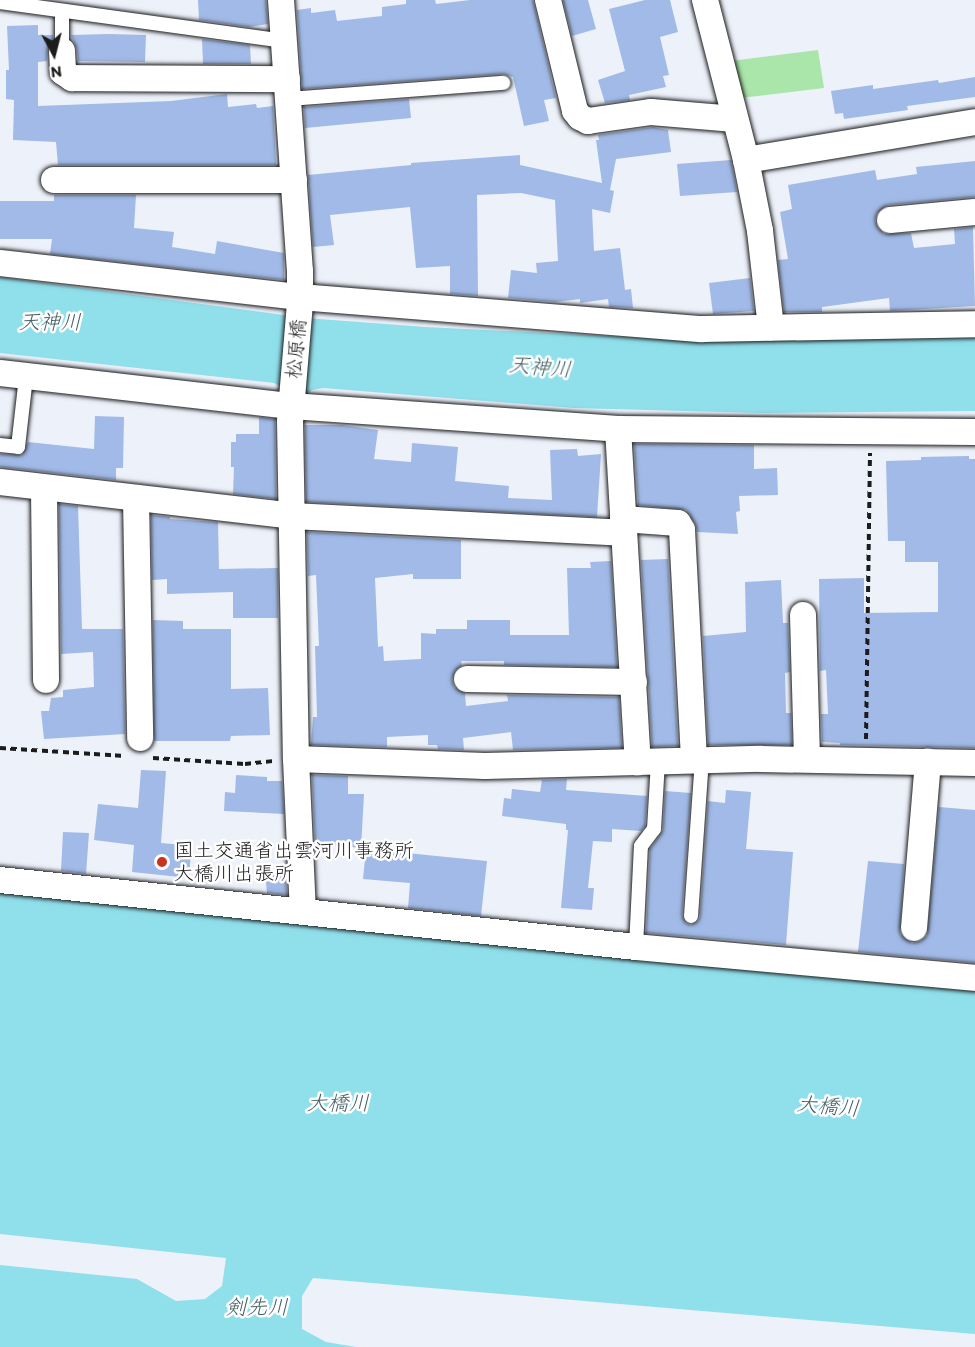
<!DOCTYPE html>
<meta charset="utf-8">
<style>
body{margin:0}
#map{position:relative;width:975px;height:1347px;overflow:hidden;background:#ecf1fa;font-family:Itim,"Klee One",sans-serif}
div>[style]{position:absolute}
.green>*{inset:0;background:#aae5aa}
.water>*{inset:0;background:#90e0ec}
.building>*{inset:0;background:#a2bae7}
.path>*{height:4px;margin-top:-2px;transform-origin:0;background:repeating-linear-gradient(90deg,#1c1c1c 0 6px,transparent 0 10.5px)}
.roads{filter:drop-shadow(0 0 2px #1c1c1c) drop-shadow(0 0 2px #1c1c1c)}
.service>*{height:14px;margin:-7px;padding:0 7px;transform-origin:7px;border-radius:7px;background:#fff}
.minor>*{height:26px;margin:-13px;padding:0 13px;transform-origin:13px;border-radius:13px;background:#fff}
.dots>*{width:16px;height:16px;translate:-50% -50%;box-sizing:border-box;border:3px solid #fff;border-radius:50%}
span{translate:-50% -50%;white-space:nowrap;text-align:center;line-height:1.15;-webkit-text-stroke:5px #fff;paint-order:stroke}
.street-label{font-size:20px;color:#1c1c1c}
.poi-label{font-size:20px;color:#1c1c1c}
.left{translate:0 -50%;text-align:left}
.water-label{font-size:21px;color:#456165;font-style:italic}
.north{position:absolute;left:24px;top:24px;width:60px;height:60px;-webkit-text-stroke:4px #fff;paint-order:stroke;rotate:173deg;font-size:16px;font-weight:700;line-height:24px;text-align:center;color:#1c1c1c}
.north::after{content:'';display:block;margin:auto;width:21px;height:27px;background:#1c1c1c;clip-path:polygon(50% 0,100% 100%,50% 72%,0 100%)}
</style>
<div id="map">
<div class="green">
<i style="clip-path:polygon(818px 50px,824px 88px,740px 98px,731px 61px)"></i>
</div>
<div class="water">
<i style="clip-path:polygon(0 277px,306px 318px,425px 327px,669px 339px,975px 338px,975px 411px,761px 413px,574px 408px,323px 388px,312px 390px,301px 397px,274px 383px,0 353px)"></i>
<i style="clip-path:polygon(0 893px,975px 986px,975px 1334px,313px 1278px,302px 1296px,302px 1329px,326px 1342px,356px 1347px,0 1347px,0 1265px,137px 1279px,176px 1301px,205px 1299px,222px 1286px,226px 1258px,0 1234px)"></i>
</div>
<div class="building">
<i style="clip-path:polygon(198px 0,266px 0,268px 24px,249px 27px,199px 20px)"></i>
<i style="clip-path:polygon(406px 0,435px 0,436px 4px,470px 0,533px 0,556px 98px,544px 100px,549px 121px,524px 126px,513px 77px,503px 74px,302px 89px,297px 10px,311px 8px,311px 13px,335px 10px,337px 21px,382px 16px,382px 7px,406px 4px)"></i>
<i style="clip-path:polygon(563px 0,588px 0,596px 29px,572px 36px)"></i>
<i style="clip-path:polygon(645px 0,670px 0,678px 32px,660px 37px,669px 75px,663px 76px,666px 87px,629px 95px,630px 100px,605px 103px,598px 80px,625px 71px,609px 9px)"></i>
<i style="clip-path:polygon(38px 25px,38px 35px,53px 35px,53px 39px,48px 45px,47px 61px,38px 62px,38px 106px,171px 101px,227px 94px,228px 107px,256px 104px,257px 108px,273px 106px,276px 165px,58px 165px,56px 142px,13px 140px,14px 100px,6px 99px,6px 70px,9px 70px,7px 26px)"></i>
<i style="clip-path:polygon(109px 34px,146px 35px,145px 62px,78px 61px,77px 50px,71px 35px)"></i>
<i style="clip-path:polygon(202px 39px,250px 45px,251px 64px,203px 64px)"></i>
<i style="clip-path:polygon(975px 77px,975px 97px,907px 106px,908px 110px,844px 119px,843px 113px,835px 114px,831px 91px,873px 85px,873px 89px,938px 80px,939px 83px)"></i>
<i style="clip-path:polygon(409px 99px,411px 118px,305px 128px,304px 107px)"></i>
<i style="clip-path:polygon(653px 127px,668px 130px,671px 152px,616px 159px,610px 190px,614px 191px,610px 213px,592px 209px,594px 251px,620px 248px,625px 290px,631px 289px,633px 308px,609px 307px,608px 299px,580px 303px,580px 299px,555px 302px,508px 298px,511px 270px,537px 273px,536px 263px,558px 261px,555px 200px,521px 193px,477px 195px,478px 296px,450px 294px,450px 266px,416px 268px,410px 207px,330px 215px,334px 245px,313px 247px,308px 175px,411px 165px,411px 163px,520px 155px,520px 165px,602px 183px,596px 140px,599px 140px,598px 135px)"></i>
<i style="clip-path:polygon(731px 160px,737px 192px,680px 196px,677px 164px)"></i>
<i style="clip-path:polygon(975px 161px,975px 197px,888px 205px,877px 213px,875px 221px,878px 228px,884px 234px,911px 233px,914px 248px,955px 244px,954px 229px,973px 227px,975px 306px,890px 311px,889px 298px,822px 307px,822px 312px,784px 312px,778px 260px,788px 259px,780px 212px,792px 209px,788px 185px,875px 170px,877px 180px,917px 174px,916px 167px)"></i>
<i style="clip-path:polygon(54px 195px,136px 195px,134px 228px,174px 232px,172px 247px,215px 254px,217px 241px,284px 253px,284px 280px,50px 254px,52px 239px,0 239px,0 201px,54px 201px)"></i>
<i style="clip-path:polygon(750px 278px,754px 311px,713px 314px,709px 283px)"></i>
<i style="clip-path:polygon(95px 416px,124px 417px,123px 468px,116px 468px,116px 480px,0 467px,0 454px,22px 455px,28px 442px,94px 449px)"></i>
<i style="clip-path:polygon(259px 417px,275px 419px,276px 499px,233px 494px,234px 467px,231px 467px,231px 442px,236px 442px,236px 434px,259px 434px)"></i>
<i style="clip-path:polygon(305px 425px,342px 425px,378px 430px,374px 459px,411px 462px,412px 443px,458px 447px,455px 481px,509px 486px,508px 498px,552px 500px,550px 450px,577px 449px,578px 456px,601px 454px,597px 517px,306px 502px)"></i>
<i style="clip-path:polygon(634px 444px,754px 445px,754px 469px,777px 468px,778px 495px,739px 496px,740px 511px,736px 512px,738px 534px,697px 532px,695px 523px,686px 510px,638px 505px)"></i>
<i style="clip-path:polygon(969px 456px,969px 459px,975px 459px,975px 748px,840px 745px,840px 743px,822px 742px,821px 714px,828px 714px,826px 670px,820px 671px,819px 579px,864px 578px,864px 613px,938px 612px,938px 562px,905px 562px,905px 541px,888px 541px,886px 461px,921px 460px,921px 457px)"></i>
<i style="clip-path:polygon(59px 504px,78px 506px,82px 629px,123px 629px,125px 734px,44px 739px,41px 711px,49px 711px,51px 698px,63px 697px,63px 690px,94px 687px,93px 652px,61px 654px)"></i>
<i style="clip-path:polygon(151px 515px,170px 517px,170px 519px,218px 522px,219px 569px,278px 568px,278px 618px,233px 618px,233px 592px,167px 594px,167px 579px,152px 580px)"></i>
<i style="clip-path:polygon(307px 532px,461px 540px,461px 579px,413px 579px,413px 574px,375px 578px,378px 647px,383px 646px,384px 661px,421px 659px,421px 633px,436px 634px,436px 629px,467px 629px,467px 620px,510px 620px,510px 635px,569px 635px,567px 568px,591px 568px,590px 562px,611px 561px,617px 667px,504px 665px,504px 661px,461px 661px,462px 665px,455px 671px,452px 679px,454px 687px,465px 693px,466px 706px,508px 701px,507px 695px,619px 697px,622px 748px,513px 750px,511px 732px,463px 738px,464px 750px,438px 749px,437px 745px,428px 745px,428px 735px,387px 737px,387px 747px,311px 745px,313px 717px,317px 717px,315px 646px,319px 646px,316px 575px,308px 576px)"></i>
<i style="clip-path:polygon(668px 559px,678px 746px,652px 747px,641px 560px)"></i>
<i style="clip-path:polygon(781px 580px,783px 623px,788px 623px,790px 672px,785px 673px,786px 713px,791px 713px,792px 745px,708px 745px,703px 636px,746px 632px,745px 582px)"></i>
<i style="clip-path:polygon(153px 620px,183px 621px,183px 629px,231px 629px,231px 689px,268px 688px,270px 735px,231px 736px,230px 741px,154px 741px)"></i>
<i style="clip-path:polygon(141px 770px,166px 771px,161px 843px,183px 845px,183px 850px,191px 851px,189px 878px,132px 872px,134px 845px,94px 840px,98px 804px,138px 808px)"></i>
<i style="clip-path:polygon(236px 775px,267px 777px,267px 781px,282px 781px,284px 814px,224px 811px,225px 792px,235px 793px)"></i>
<i style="clip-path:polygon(312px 775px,348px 776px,348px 794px,364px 794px,361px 848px,315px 843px)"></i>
<i style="clip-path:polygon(567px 779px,566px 790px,647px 796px,645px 826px,641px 831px,612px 829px,612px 842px,593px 841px,588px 888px,594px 888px,592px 910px,561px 908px,568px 830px,566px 830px,566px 824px,502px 816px,504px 798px,511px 799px,512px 789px,540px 792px,542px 780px)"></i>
<i style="clip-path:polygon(726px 790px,751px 792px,746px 849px,793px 852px,786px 945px,646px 933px,650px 849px,663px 830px,665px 791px,691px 793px,682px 915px,686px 923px,691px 925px,698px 921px,700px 917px,708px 801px,725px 803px)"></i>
<i style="clip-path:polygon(939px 807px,975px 810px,975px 963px,858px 952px,868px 861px,904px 864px,900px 934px,912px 943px,921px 941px,927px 936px)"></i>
<i style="clip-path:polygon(63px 832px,89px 833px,86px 874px,61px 871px)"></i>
<i style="clip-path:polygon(366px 849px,487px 861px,481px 916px,408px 908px,410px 883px,363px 879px)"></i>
<i style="clip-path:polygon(285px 870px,287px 895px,267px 893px,265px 872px)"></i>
</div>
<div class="path">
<i style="left:866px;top:739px;width:286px;rotate:-89.2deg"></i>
<i style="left:0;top:748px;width:125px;rotate:3.7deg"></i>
<i style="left:153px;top:758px;width:92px;rotate:3.7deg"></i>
<i style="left:245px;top:764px;width:30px;rotate:-6deg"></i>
</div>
<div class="roads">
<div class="service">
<i style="left:0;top:2px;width:287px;rotate:7.8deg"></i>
<i style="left:62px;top:11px;width:40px;rotate:90deg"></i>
<i style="left:289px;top:99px;width:215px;rotate:-4.3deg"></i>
<i style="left:0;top:445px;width:18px;rotate:6deg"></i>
<i style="left:18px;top:447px;width:70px;rotate:-83.5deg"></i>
<i style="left:691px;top:916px;width:156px;rotate:-86deg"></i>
<i style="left:636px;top:947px;width:101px;rotate:-87.2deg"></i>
<i style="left:641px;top:846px;width:21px;rotate:-53deg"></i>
<i style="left:654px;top:829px;width:68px;rotate:-86.6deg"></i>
</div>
<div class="minor">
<i style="left:281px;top:0;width:272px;rotate:86deg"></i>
<i style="left:300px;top:271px;width:32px;rotate:90deg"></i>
<i style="left:300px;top:303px;width:118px;rotate:94.8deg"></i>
<i style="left:290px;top:421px;width:338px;rotate:89deg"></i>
<i style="left:296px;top:759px;width:153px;rotate:87.4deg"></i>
<i style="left:548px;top:0;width:114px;rotate:76.3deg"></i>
<i style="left:575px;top:111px;width:8px;rotate:50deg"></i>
<i style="left:580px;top:117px;width:9px;rotate:27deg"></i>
<i style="left:588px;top:121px;width:64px;rotate:-8.1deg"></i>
<i style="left:651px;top:112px;width:84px;rotate:4.8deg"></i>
<i style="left:705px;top:0;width:165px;rotate:75.6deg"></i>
<i style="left:746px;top:160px;width:72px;rotate:78.8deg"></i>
<i style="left:760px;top:231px;width:97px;rotate:83.5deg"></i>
<i style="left:62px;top:51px;width:21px;rotate:87deg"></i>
<i style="left:63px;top:72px;width:11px;rotate:34deg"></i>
<i style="left:72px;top:78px;width:215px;rotate:0.3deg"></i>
<i style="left:746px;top:160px;width:232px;rotate:-9.4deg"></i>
<i style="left:54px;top:180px;width:240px"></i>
<i style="left:890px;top:220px;width:85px;rotate:-5.4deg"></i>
<i style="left:0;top:263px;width:302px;rotate:6.5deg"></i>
<i style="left:300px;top:297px;width:403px;rotate:4.6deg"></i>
<i style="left:702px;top:329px;width:273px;rotate:-1deg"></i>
<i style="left:0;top:373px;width:293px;rotate:6.5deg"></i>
<i style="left:291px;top:406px;width:328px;rotate:4deg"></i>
<i style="left:618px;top:429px;width:357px;rotate:0.5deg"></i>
<i style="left:618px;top:429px;width:334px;rotate:86.6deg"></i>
<i style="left:0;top:482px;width:294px;rotate:6.6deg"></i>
<i style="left:292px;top:516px;width:331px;rotate:2.9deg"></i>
<i style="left:44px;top:488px;width:192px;rotate:89.4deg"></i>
<i style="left:136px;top:498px;width:240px;rotate:89deg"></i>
<i style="left:623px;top:519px;width:55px;rotate:4.2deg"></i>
<i style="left:678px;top:523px;width:8px;rotate:60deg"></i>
<i style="left:682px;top:530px;width:230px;rotate:87deg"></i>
<i style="left:803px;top:615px;width:144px;rotate:88.4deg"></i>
<i style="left:467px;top:679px;width:167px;rotate:1deg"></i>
<i style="left:296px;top:759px;width:189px;rotate:2.1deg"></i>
<i style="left:485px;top:766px;width:276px;rotate:-1.5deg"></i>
<i style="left:761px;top:759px;width:214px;rotate:1.1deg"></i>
<i style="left:0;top:880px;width:640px;rotate:6.01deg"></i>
<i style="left:636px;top:947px;width:340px;rotate:5.2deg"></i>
<i style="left:914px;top:928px;width:167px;rotate:-85.2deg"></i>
</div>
</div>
<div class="dots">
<i style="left:162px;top:862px;background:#c8321e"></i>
</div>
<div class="street-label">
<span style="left:296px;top:349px;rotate:-85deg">松原橋</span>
</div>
<div class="poi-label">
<span class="left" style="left:174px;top:862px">国土交通省出雲河川事務所<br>大橋川出張所</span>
</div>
<div class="water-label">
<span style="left:50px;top:322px">天神川</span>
<span style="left:540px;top:367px;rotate:5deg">天神川</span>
<span style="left:338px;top:1103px">大橋川</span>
<span style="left:828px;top:1106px;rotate:5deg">大橋川</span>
<span style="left:257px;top:1307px">剣先川</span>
</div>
<div class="north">N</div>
</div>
